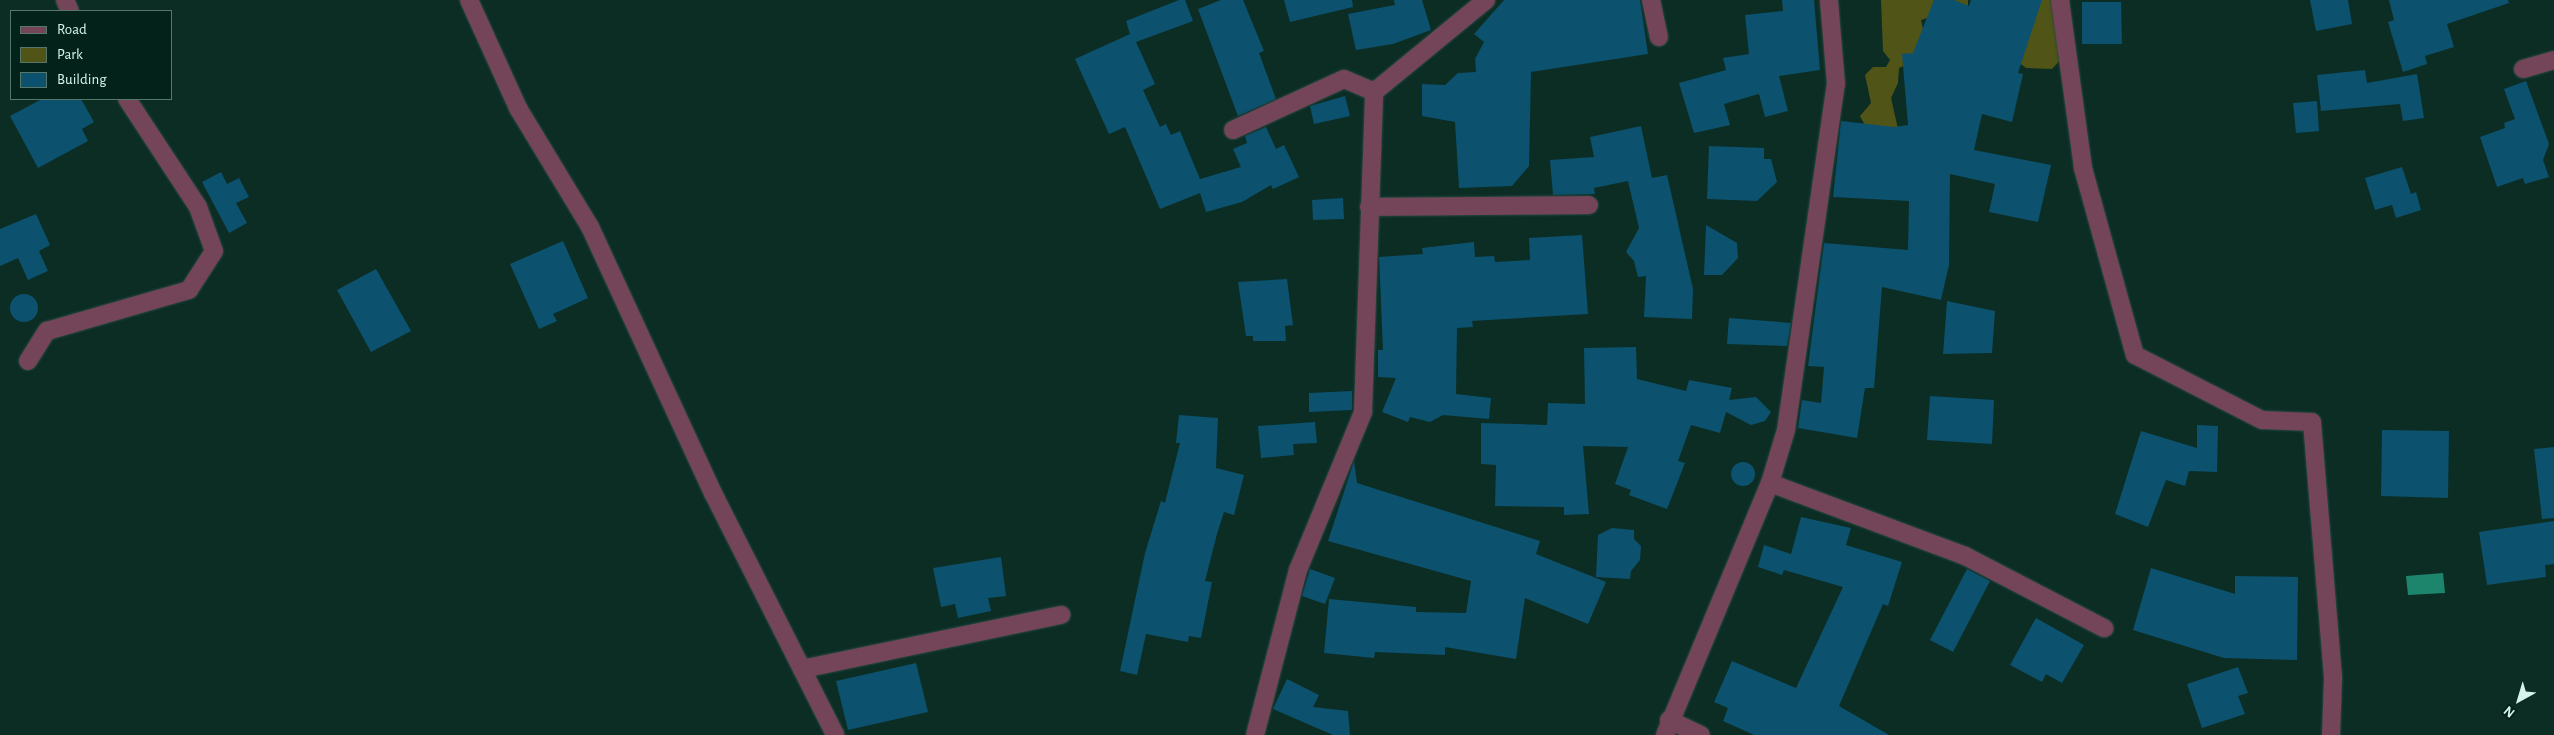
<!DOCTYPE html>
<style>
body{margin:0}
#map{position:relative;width:2554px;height:735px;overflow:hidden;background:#0c2d24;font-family:"Alegreya Sans",sans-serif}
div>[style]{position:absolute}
.green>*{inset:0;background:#505417}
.water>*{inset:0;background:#1d856c}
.building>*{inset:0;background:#0c516e}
.round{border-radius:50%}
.roads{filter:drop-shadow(0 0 1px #284940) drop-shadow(0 0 1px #284940)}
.street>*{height:18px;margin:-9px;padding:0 9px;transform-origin:9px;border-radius:9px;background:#744459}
span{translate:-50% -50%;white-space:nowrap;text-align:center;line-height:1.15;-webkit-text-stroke:4px #03231a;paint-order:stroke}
.legend{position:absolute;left:10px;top:10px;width:162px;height:90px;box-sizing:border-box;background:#03231a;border:1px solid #57776d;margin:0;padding:6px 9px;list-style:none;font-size:15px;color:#d6f4e9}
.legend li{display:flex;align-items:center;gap:10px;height:25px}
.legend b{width:25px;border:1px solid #57776d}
.north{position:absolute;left:2494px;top:675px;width:50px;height:50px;-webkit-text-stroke:4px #03231a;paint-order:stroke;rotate:219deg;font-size:14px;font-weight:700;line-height:20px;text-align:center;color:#d6f4e9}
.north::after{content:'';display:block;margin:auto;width:18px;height:22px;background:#d6f4e9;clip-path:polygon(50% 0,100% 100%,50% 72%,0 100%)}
</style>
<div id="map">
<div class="green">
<i style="clip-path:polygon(1881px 0,1968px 0,1968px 18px,1936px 15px,1921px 20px,1925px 38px,1910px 63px,1899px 68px,1898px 83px,1891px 98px,1898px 129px,1867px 129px,1860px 116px,1871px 103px,1865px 75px,1873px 67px,1886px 67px,1890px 60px,1883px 51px)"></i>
<i style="clip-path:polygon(2013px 0,2064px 0,2062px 58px,2052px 69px,2026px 68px,2017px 61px)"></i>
</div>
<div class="water">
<i style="clip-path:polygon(2443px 573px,2445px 593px,2408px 595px,2406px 576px)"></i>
</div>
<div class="building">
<i style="clip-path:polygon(1179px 0,1185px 0,1193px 21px,1136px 42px,1155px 84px,1143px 90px,1160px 127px,1166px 124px,1171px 135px,1180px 131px,1200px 179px,1241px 167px,1233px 149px,1247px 143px,1245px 136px,1266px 127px,1276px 149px,1284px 145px,1299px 177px,1273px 189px,1271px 185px,1242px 202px,1206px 212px,1200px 193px,1160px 209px,1125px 127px,1109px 134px,1075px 59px,1130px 34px,1126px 21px)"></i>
<i style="clip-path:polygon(1221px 0,1243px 0,1264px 51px,1259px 53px,1276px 99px,1238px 116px,1198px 9px)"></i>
<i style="clip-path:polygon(1284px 0,1352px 0,1353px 7px,1290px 22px)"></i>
<i style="clip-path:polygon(1394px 0,1422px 0,1431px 30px,1393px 44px,1356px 50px,1348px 14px,1395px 5px)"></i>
<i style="clip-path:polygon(1504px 0,1640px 0,1648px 54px,1531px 72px,1529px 166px,1512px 186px,1459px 188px,1455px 122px,1422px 116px,1422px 84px,1445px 85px,1458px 73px,1476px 72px,1475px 59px,1484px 42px,1474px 34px)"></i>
<i style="clip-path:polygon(1782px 0,1814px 0,1820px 70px,1779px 76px,1788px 111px,1765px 117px,1759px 94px,1724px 104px,1730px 125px,1694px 133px,1679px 83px,1726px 70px,1723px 58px,1749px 54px,1745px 15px,1783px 11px)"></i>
<i style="clip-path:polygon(1934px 0,1954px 0,1969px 6px,1971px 0,2042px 0,2018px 73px,2023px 74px,2012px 122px,1982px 114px,1974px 150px,2051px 165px,2038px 222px,1989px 212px,1995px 184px,1950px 174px,1949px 265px,1941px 300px,1882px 287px,1874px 388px,1865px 388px,1857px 438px,1798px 428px,1802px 400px,1821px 403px,1824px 367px,1808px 366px,1824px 243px,1908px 250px,1909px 201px,1833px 197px,1841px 121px,1894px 127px,1908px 125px,1902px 54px,1913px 53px)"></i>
<i style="clip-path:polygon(2310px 0,2348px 0,2352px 24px,2316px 31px)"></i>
<i style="clip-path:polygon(2389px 0,2508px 0,2509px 3px,2447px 24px,2454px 47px,2425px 56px,2427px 64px,2403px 72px,2388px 22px,2394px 20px)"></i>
<i style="clip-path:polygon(2082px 2px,2121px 2px,2122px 44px,2082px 44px)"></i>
<i style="clip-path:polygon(2365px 70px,2367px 83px,2417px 74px,2424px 118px,2403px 121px,2400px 104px,2321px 111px,2317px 75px)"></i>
<i style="clip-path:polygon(2526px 81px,2549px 144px,2543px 160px,2549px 177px,2525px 184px,2523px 178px,2497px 187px,2480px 137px,2505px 128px,2504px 123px,2515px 119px,2504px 89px)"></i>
<i style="clip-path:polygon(1345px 96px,1350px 116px,1314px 124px,1310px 106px)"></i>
<i style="clip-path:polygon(42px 99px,81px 99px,94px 122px,82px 129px,88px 141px,38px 168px,10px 116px)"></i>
<i style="clip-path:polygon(2317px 101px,2319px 131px,2296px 133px,2293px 103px)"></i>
<i style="clip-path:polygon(1641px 126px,1652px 178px,1667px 175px,1693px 289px,1692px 319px,1644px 317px,1646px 276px,1638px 277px,1634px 261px,1626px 252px,1639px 228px,1628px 181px,1594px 188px,1595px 194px,1553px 195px,1550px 160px,1594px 157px,1590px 137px)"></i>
<i style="clip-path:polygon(1709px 146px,1764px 148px,1764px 159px,1771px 159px,1777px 182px,1757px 201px,1707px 199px)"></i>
<i style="clip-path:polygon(2402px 167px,2411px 194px,2416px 192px,2421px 210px,2396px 218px,2392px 205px,2375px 210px,2365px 178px)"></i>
<i style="clip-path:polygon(221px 172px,227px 184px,239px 178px,249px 197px,236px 203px,247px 223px,229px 233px,202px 182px)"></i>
<i style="clip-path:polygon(1343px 198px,1344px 219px,1313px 220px,1312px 200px)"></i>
<i style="clip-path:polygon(36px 214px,50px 245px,39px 251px,48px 271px,28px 280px,18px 258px,0 266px,0 229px)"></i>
<i style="clip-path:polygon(1706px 225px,1737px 243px,1738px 258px,1722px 275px,1704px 275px)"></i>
<i style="clip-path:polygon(1582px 235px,1588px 314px,1472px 321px,1473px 327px,1457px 328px,1456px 394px,1491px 398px,1489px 419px,1443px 415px,1430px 422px,1410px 417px,1408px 422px,1382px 412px,1396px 378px,1378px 377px,1378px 350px,1383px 350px,1379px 257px,1423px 254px,1422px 248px,1474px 242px,1475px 257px,1494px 256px,1495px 262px,1530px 260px,1529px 238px)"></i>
<i style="clip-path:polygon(563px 241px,588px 298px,553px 314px,557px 321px,539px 329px,510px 264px)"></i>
<i style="clip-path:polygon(376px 269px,411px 331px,371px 352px,337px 290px)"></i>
<i style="clip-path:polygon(1287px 279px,1293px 325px,1285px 326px,1286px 341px,1253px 341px,1253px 336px,1246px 336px,1238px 282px)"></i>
<i class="round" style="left:10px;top:294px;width:28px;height:28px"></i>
<i style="clip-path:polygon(1947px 301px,1995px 311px,1992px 353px,1943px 354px)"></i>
<i style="clip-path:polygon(1729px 318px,1791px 323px,1787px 346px,1727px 344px)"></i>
<i style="clip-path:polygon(1636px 347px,1637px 379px,1686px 391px,1689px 380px,1732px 388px,1729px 400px,1756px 397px,1771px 412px,1765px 421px,1751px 425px,1726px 412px,1720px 433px,1691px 425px,1678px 461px,1685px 463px,1667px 509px,1629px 495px,1631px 490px,1615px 484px,1628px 447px,1583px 446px,1589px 514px,1564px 515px,1564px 507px,1495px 506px,1496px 465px,1481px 464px,1481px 423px,1547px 425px,1548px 403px,1585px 404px,1584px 348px)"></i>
<i style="clip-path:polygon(1352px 391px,1352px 410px,1309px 412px,1309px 393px)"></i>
<i style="clip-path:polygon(1930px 396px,1994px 400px,1992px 444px,1927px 440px)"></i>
<i style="clip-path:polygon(1179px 415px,1218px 418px,1216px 468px,1244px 475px,1234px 515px,1224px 512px,1217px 534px,1205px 581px,1212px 582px,1201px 638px,1189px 636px,1188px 642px,1146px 634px,1137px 675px,1120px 671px,1145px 553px,1161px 501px,1165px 503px,1180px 443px,1176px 443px)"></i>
<i style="clip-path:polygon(1315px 422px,1317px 443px,1293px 444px,1294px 455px,1261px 458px,1258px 426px)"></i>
<i style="clip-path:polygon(2197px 425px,2218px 426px,2217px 472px,2189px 471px,2185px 486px,2166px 480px,2148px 527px,2115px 514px,2141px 431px,2197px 448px)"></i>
<i style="clip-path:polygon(2382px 430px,2449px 431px,2448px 498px,2381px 496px)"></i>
<i style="clip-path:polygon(2554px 447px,2554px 518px,2542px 519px,2534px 449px)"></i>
<i style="clip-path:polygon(1354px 461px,1357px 483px,1540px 541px,1536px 554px,1606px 582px,1588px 624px,1525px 598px,1516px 659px,1445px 647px,1445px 655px,1375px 652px,1374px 658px,1324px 653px,1329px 599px,1416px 607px,1416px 612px,1466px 613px,1471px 581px,1328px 541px)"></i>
<i class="round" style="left:1731px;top:462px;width:24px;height:24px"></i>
<i style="clip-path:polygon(1801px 517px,1851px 528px,1846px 545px,1902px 562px,1888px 606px,1883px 604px,1839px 706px,1889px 735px,1754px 735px,1723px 721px,1728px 708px,1714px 702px,1732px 661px,1796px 688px,1843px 587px,1784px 570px,1782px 575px,1758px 567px,1764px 545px,1791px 554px)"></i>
<i style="clip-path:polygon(2554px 521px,2554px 564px,2545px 565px,2546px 577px,2487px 585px,2479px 532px)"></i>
<i style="clip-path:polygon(1612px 528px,1634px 530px,1634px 539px,1641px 546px,1640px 560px,1631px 571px,1630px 579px,1596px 577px,1598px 535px)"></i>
<i style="clip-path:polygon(1001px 557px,1006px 596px,988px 598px,991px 611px,958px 618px,955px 604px,941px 607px,933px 568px)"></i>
<i style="clip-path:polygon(2151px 568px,2235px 594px,2235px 576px,2298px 577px,2297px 660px,2224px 658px,2133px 630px)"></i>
<i style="clip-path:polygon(1310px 569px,1335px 578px,1325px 604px,1302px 596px)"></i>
<i style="clip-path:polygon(1967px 569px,1990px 581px,1953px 652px,1930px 640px)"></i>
<i style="clip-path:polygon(2036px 618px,2084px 645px,2062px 683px,2046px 674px,2042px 682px,2010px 665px)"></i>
<i style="clip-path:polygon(916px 663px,928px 712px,848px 730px,836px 681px)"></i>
<i style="clip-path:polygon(2238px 667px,2248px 693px,2238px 696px,2245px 714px,2202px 728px,2187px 684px)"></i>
<i style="clip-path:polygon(1287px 679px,1319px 695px,1313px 707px,1348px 711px,1350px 735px,1333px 735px,1273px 709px)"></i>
</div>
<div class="roads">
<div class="street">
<i style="left:65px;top:0;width:12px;rotate:66deg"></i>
<i style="left:469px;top:0;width:119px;rotate:65.6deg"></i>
<i style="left:518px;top:108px;width:139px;rotate:58.8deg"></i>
<i style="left:590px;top:227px;width:293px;rotate:65.2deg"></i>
<i style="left:713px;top:493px;width:271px;rotate:63.2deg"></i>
<i style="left:1651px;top:0;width:38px;rotate:78deg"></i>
<i style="left:2060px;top:0;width:170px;rotate:82.2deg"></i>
<i style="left:2083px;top:168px;width:194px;rotate:74.5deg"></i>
<i style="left:2135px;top:355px;width:143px;rotate:27.1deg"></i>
<i style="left:2262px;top:420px;width:50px;rotate:2.3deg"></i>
<i style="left:2312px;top:422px;width:257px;rotate:85.3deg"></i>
<i style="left:2333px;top:678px;width:57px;rotate:92deg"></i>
<i style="left:2523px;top:69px;width:32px;rotate:-16deg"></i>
<i style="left:1233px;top:130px;width:122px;rotate:-24.7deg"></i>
<i style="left:1344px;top:79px;width:33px;rotate:23deg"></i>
<i style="left:1369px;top:207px;width:220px;rotate:-0.5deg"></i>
<i style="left:28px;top:361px;width:36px;rotate:-58deg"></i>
<i style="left:47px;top:331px;width:148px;rotate:-16.1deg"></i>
<i style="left:189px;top:290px;width:46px;rotate:-57.3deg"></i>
<i style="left:214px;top:251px;width:47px;rotate:-110deg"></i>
<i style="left:198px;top:207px;width:129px;rotate:-123.3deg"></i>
<i style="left:1770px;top:483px;width:208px;rotate:20.5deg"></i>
<i style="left:1965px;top:556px;width:157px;rotate:27.4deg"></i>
<i style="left:802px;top:669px;width:265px;rotate:-11.8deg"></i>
<i style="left:1669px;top:720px;width:35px;rotate:25deg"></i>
<i style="left:1255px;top:735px;width:171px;rotate:-75.4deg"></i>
<i style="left:1298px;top:570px;width:171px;rotate:-67.6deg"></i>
<i style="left:1363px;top:412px;width:320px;rotate:-88deg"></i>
<i style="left:1374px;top:92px;width:145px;rotate:-39.4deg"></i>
<i style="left:1665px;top:735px;width:273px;rotate:-67.4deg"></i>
<i style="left:1770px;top:483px;width:55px;rotate:-73.2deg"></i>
<i style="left:1786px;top:430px;width:350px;rotate:-81.8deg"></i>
<i style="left:1836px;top:84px;width:84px;rotate:-94.8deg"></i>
</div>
</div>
<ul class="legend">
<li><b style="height:6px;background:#744459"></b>Road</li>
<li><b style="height:14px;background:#505417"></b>Park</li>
<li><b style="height:14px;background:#0c516e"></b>Building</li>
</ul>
<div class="north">N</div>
</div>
